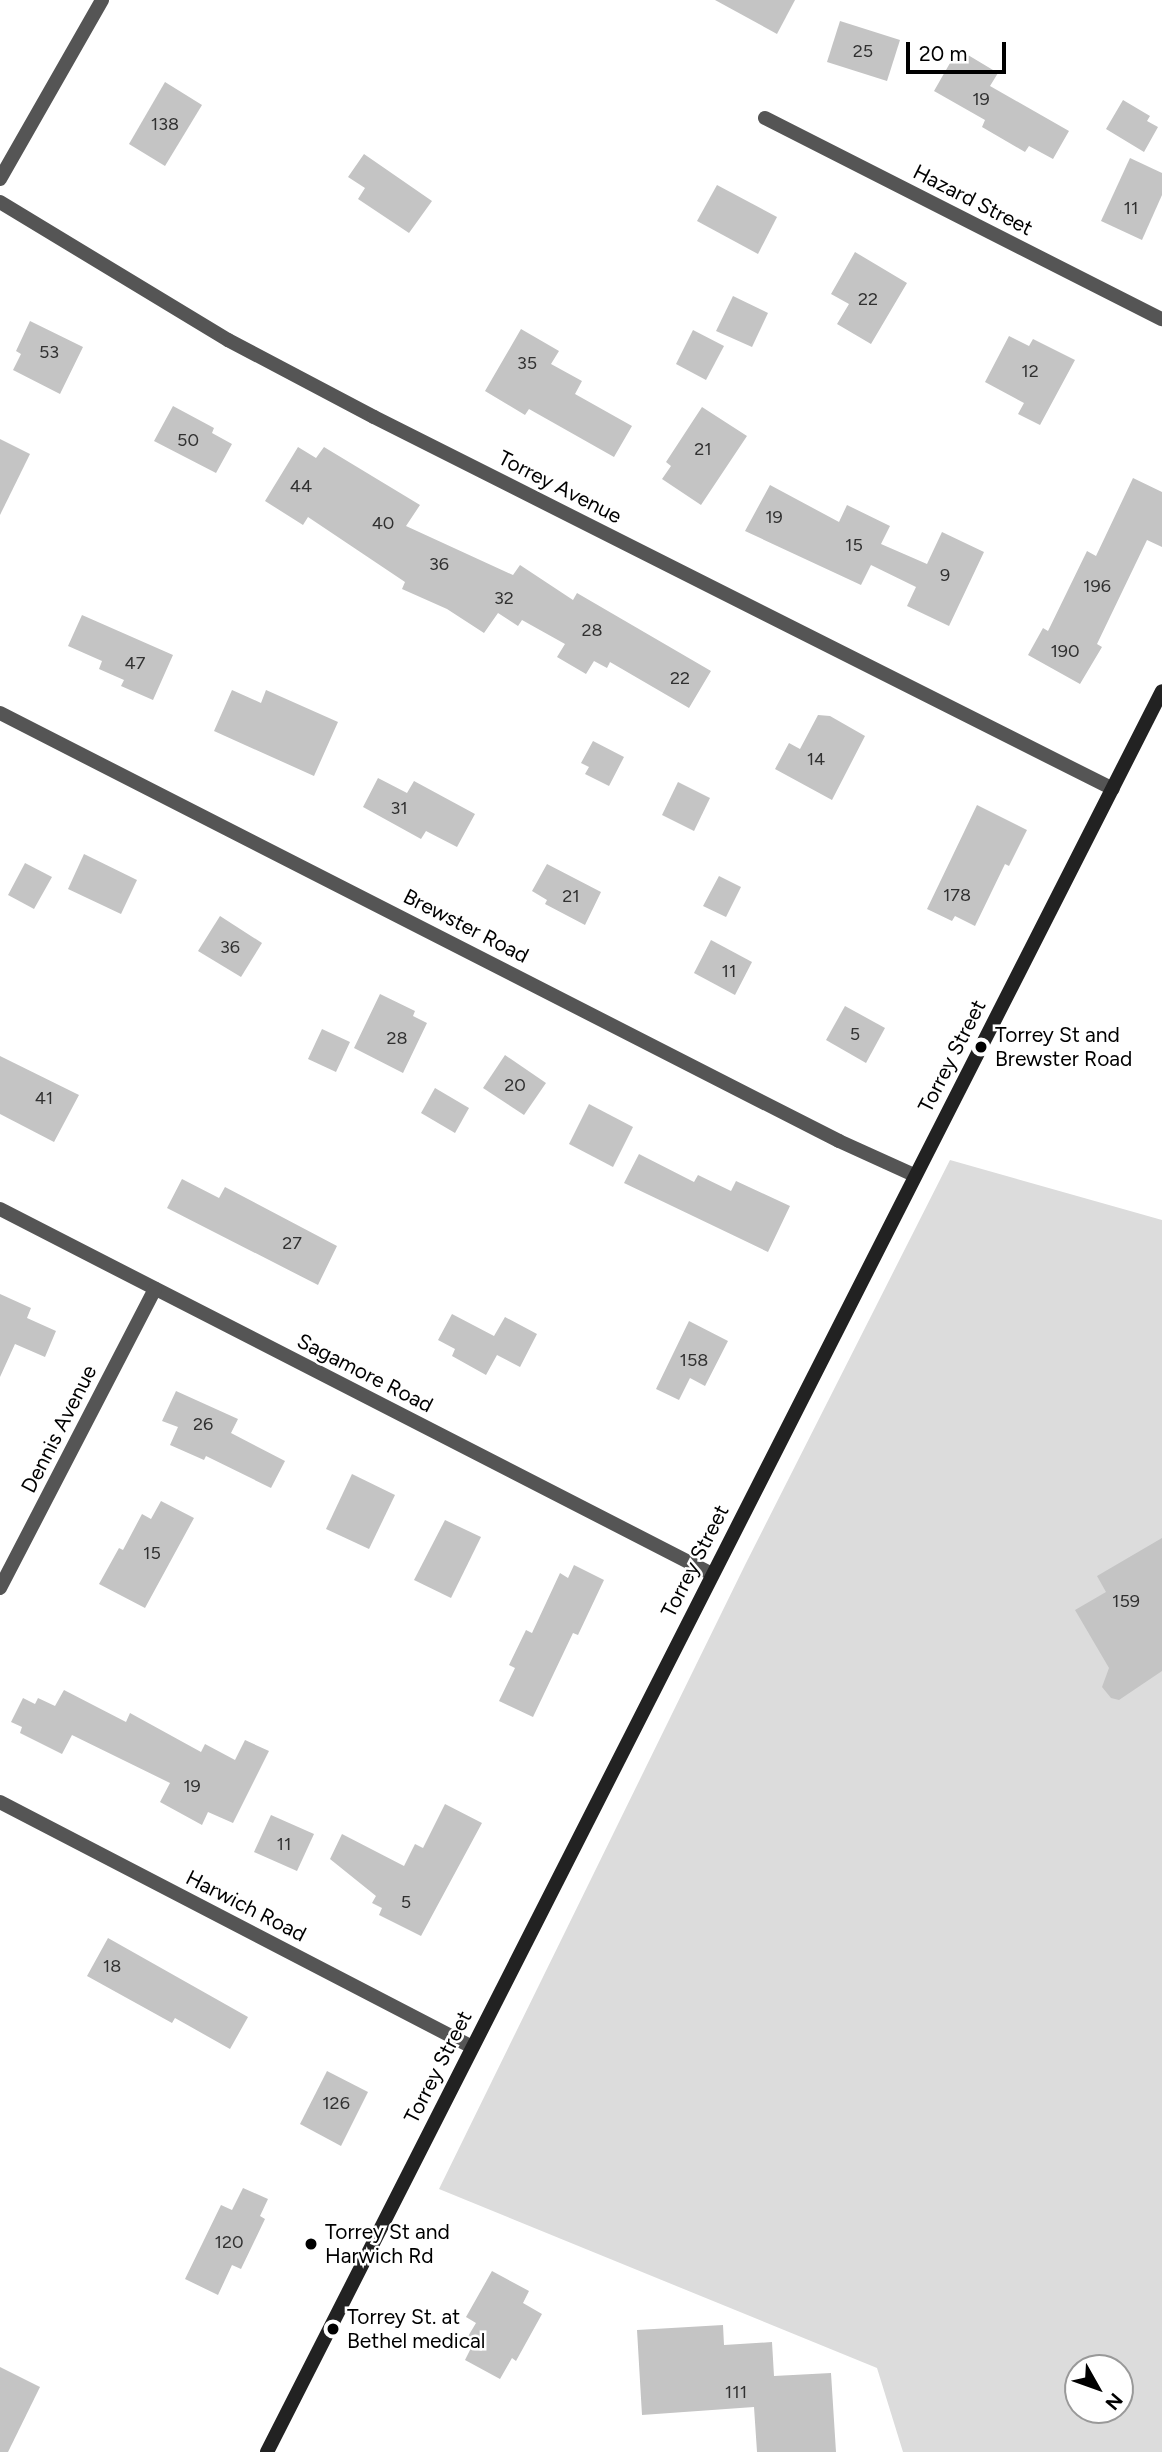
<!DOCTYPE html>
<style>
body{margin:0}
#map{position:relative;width:1162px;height:2452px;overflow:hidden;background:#fff;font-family:Figtree,sans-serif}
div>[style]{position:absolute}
.green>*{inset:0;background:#dcdcdc}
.building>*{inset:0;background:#c4c4c4}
.minor>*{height:14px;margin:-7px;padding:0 7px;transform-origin:7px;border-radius:7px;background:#555}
.secondary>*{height:14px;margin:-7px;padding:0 7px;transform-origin:7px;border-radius:7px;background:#222}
.dots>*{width:19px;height:19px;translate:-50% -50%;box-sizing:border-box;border:4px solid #fff;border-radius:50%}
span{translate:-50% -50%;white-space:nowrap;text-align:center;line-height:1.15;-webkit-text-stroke:5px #fff;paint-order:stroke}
.number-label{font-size:18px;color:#313131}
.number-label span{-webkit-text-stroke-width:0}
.street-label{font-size:21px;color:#000}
.poi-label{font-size:21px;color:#000}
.left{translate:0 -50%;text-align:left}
.north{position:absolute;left:1064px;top:2354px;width:70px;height:70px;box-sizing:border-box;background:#fff;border:2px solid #999;border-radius:50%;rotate:130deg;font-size:19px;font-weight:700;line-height:28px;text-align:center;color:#000}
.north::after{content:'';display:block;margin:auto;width:24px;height:32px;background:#000;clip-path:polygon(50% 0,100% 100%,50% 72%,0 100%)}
.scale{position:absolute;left:906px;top:42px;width:100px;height:32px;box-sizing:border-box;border:4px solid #000;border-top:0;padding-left:9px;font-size:21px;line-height:24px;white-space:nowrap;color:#000;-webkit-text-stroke:5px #fff;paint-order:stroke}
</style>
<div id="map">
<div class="green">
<i style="clip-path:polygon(evenodd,950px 1160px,1162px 1220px,1162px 2452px,903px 2452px,877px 2368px,439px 2189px,746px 1563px,950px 1160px,1078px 2368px,1120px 2368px,1120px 2410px,1078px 2410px,1078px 2368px)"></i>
</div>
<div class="building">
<i style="clip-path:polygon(715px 0,795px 0,777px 34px)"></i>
<i style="clip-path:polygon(840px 21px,900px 40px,887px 81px,827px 62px)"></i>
<i style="clip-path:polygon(958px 49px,998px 73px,990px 86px,1069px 131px,1053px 159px,1029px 146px,1025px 152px,982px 127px,985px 120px,934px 91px)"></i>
<i style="clip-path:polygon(165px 82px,202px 105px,165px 166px,129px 144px)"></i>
<i style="clip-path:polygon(1123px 100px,1150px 116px,1147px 121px,1158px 127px,1144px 152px,1106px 129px)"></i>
<i style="clip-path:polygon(364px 154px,432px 201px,409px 233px,358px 199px,365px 188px,348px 177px)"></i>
<i style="clip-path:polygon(1130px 158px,1162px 173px,1162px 195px,1142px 240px,1101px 221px)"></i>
<i style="clip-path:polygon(717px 185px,777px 217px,758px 254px,697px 221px)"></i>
<i style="clip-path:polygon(855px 252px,907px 283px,871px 344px,837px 324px,849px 304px,831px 294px)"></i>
<i style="clip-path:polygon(733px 296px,768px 313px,752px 347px,716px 331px)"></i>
<i style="clip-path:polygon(30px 321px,83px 347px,60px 394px,13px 370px,21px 354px,16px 351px)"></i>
<i style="clip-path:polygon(521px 329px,559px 351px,551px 364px,582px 381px,575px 394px,632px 426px,614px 457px,529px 409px,525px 415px,485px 391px)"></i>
<i style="clip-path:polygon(693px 330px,724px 346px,706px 380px,676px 364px)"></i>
<i style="clip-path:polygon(1009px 336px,1029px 346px,1033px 339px,1075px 360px,1040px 425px,1018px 414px,1024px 403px,985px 382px)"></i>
<i style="clip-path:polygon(173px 406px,214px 428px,212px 433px,232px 444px,216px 473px,154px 441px)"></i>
<i style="clip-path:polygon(702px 407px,747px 436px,701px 505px,662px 479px,671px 466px,666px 462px)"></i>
<i style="clip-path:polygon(0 439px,30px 454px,0 515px)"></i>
<i style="clip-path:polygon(298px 447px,316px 458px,324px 447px,420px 505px,406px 526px,513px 575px,520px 565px,573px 600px,577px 593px,711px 671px,689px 708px,610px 662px,607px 668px,594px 661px,586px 674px,557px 657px,565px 644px,522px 620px,518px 626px,498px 613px,484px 633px,447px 609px,402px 589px,405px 582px,308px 517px,303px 525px,265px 501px)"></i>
<i style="clip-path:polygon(1133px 478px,1162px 492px,1162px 547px,1147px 540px,1097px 644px,1102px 647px,1080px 684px,1028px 655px,1043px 628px,1048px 631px,1087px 551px,1096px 556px)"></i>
<i style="clip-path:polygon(770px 485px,839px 522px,847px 505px,890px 526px,881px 544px,927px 564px,942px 532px,984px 552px,949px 626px,907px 606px,916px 587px,871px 565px,861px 585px,745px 531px)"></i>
<i style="clip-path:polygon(82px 615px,173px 655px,153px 700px,121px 686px,124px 680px,99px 669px,102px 661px,68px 646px)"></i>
<i style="clip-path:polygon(232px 690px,261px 703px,266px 690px,338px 722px,314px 776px,214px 731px)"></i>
<i style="clip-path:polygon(818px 715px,830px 716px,865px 736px,832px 800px,775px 769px,789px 743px,800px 749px)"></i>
<i style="clip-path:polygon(593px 741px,624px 757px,609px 786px,585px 774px,589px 767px,581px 763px)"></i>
<i style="clip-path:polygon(378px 778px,407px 793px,414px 781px,475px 814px,457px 847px,426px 831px,421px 839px,363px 807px)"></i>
<i style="clip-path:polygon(678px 782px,710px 798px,694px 831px,662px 815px)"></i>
<i style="clip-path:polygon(977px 805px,1027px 830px,1009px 866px,1005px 864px,975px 926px,955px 916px,952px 921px,927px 909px)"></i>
<i style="clip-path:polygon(84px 854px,137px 880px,121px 914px,68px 889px)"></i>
<i style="clip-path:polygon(25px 863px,52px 877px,34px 909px,8px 895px)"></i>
<i style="clip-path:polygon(547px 864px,601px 892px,585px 925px,545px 904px,547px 900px,532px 891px)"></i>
<i style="clip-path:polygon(719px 876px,741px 887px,726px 917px,703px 906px)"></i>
<i style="clip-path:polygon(220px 916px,262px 943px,241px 977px,198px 951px)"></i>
<i style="clip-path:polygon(711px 940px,752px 962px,735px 995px,694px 973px)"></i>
<i style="clip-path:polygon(380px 994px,415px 1011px,413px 1016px,427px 1023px,403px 1073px,354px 1048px)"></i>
<i style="clip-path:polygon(845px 1006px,885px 1028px,866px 1063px,826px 1040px)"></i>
<i style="clip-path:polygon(322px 1029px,350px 1042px,336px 1072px,308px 1059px)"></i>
<i style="clip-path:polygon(505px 1055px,546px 1083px,524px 1115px,483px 1088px)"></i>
<i style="clip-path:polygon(0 1056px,79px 1095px,54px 1142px,0 1114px)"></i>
<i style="clip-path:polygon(435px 1088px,469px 1108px,455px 1133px,421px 1113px)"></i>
<i style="clip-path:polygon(589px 1104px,633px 1127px,613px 1167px,569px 1144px)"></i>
<i style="clip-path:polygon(639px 1154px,694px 1182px,698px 1175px,731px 1191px,736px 1181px,790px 1206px,768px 1252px,624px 1183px)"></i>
<i style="clip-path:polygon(182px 1179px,219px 1198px,225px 1187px,337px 1246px,318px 1285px,167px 1208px)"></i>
<i style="clip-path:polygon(0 1294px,31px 1308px,27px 1318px,56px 1331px,45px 1357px,15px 1344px,0 1377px)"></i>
<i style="clip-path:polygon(452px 1314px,494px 1336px,505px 1317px,537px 1334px,520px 1367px,497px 1355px,486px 1375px,452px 1356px,455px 1349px,438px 1340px)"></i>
<i style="clip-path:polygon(689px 1321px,728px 1341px,705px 1386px,690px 1378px,679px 1400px,656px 1389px)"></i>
<i style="clip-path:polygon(176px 1391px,238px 1419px,231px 1433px,285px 1461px,271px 1488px,206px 1456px,204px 1460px,170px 1445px,178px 1427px,162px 1421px)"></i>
<i style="clip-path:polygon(352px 1474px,395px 1495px,369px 1549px,326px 1529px)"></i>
<i style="clip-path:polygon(161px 1501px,194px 1518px,145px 1608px,99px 1584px,119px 1548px,123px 1550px,142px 1514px,151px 1519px)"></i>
<i style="clip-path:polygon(445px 1520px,481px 1537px,451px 1598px,414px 1580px)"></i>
<i style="clip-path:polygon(1162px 1538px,1162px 1671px,1119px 1700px,1111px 1698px,1102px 1687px,1109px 1668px,1075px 1610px,1106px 1592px,1097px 1576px)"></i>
<i style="clip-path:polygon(574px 1565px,604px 1580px,578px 1635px,573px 1633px,533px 1717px,499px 1701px,515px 1668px,509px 1665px,526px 1630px,532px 1633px,560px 1573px,568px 1578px)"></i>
<i style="clip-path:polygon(64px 1690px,126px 1722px,130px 1713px,201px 1752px,205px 1744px,235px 1760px,245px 1740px,269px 1751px,233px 1823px,208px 1812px,202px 1825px,160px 1802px,170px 1783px,72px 1735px,62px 1754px,20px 1733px,22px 1727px,11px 1722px,23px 1698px,35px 1704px,38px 1698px,55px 1706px)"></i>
<i style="clip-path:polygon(445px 1804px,482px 1823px,421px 1936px,379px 1915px,382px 1908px,372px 1903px,376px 1896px,330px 1859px,342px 1834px,404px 1866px,415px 1844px,423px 1848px)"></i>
<i style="clip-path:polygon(271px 1815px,314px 1834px,297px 1871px,254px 1852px)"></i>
<i style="clip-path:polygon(108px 1938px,248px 2017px,230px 2049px,175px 2018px,172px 2023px,87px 1976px)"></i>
<i style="clip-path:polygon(327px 2071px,368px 2092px,341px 2146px,300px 2124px)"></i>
<i style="clip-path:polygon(243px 2188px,268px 2199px,260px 2216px,265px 2219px,241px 2269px,232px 2265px,218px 2295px,185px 2279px,221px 2205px,232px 2210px)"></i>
<i style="clip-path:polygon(492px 2271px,529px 2291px,523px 2303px,542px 2314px,516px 2361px,512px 2358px,500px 2379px,465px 2360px,474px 2342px,467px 2338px,476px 2323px,466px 2317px)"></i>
<i style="clip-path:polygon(723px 2325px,724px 2345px,772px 2342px,774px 2376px,831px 2373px,836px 2452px,757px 2452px,754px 2407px,642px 2415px,637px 2330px)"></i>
<i style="clip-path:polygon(0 2367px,40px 2387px,8px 2452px,0 2452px)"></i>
</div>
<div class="minor">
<i style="left:765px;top:118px;width:445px;rotate:26.9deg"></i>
<i style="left:0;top:179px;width:206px;rotate:-60.3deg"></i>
<i style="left:0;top:202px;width:267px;rotate:31.2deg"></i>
<i style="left:228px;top:340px;width:165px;rotate:27.8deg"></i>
<i style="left:374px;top:417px;width:827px;rotate:26.72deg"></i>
<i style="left:0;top:713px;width:942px;rotate:27.03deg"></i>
<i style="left:839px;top:1141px;width:82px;rotate:24.4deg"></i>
<i style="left:0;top:1209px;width:800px;rotate:27.14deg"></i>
<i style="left:0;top:1588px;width:337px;rotate:-62.6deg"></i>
<i style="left:0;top:1802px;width:532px;rotate:27.43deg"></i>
</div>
<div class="secondary">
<i style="left:267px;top:2452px;width:1975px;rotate:-63.06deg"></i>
</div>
<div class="dots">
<i style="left:981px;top:1047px;background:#000"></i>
<i style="left:311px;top:2244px;background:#000"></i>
<i style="left:333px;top:2329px;background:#000"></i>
</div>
<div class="number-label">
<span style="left:863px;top:51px">25</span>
<span style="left:981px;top:99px">19</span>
<span style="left:165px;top:124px">138</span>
<span style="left:1131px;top:208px">11</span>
<span style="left:868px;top:299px">22</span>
<span style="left:49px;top:352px">53</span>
<span style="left:527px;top:363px">35</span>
<span style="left:1030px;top:371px">12</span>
<span style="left:188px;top:440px">50</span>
<span style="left:703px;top:449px">21</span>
<span style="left:301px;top:486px">44</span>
<span style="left:774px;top:517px">19</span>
<span style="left:383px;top:523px">40</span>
<span style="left:854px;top:545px">15</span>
<span style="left:439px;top:564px">36</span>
<span style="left:945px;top:575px">9</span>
<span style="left:1097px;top:586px">196</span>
<span style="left:504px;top:598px">32</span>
<span style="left:592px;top:630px">28</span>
<span style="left:1065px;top:651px">190</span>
<span style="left:135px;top:663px">47</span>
<span style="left:680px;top:678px">22</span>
<span style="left:816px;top:759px">14</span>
<span style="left:399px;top:808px">31</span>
<span style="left:957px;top:895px">178</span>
<span style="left:571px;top:896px">21</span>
<span style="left:230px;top:947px">36</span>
<span style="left:729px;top:971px">11</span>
<span style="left:855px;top:1034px">5</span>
<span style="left:397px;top:1038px">28</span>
<span style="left:515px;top:1085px">20</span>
<span style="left:44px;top:1098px">41</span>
<span style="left:292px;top:1243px">27</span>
<span style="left:694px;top:1360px">158</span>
<span style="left:203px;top:1424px">26</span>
<span style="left:152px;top:1553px">15</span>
<span style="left:1126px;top:1601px">159</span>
<span style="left:192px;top:1786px">19</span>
<span style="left:284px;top:1844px">11</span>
<span style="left:406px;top:1902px">5</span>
<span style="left:112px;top:1966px">18</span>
<span style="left:336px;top:2103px">126</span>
<span style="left:229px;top:2242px">120</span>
<span style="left:736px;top:2392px">111</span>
</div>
<div class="street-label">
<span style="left:973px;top:200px;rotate:27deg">Hazard Street</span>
<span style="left:560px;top:487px;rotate:27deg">Torrey Avenue</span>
<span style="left:466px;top:926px;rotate:27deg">Brewster Road</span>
<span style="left:952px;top:1056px;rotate:-63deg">Torrey Street</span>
<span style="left:365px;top:1373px;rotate:27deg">Sagamore Road</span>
<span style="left:59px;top:1429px;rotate:-63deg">Dennis Avenue</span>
<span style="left:695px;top:1561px;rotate:-63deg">Torrey Street</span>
<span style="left:246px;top:1906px;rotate:27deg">Harwich Road</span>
<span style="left:438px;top:2067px;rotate:-63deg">Torrey Street</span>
</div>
<div class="poi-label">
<span class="left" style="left:995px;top:1047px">Torrey St and<br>Brewster Road</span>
<span class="left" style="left:325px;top:2244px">Torrey St and<br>Harwich Rd</span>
<span class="left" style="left:347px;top:2329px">Torrey St. at<br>Bethel medical</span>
</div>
<div class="north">N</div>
<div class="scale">20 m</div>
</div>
